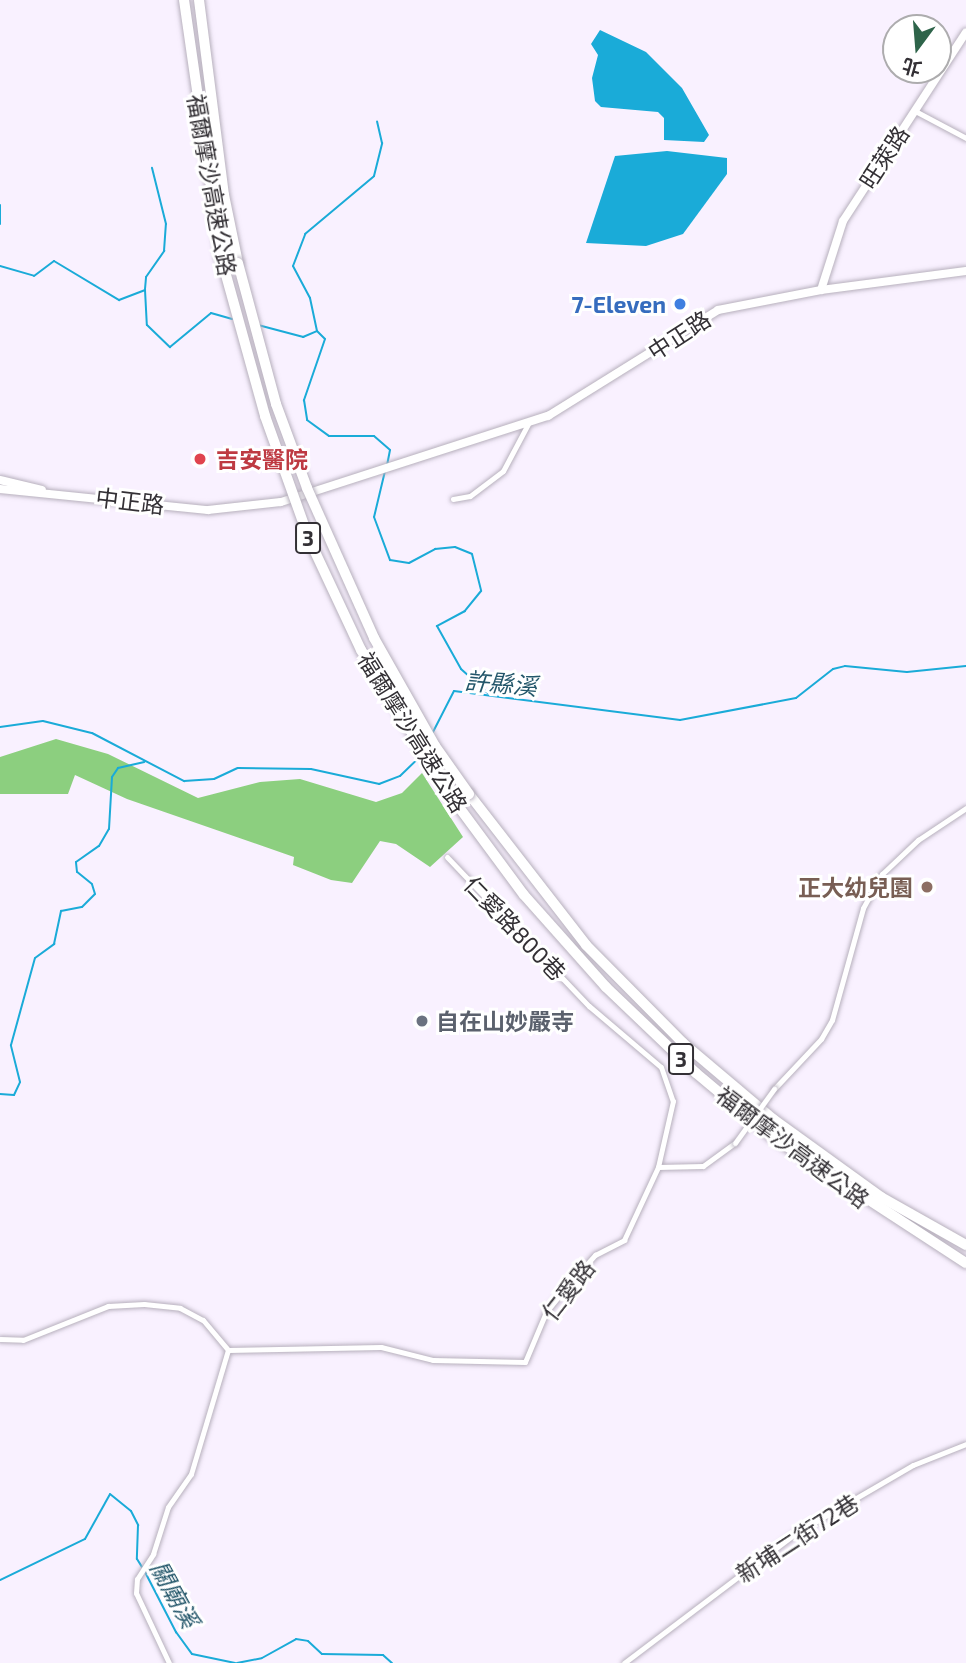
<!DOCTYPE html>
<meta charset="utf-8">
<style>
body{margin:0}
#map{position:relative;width:966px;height:1663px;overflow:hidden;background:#f9f1ff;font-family:"Exo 2","Noto Sans TC",sans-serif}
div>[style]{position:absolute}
.forest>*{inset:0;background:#8ccf7f}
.water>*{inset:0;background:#1aabd8}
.stream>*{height:2px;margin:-1px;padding:0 1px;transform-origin:1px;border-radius:1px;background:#1aabd8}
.roads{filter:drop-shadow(0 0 2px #b7b0bd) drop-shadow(0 0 2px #b7b0bd)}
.street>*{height:5px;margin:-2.5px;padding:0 2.5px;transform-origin:2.5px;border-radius:2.5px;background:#fff}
.secondary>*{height:8px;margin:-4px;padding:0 4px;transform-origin:4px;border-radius:4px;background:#fff}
.highway>*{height:10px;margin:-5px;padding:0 5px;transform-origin:5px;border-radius:5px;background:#fff}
.bridges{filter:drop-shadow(0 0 2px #b7b0bd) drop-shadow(0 0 2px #b7b0bd)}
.street-bridge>*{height:5px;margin:-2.5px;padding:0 2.5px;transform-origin:2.5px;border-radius:2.5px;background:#fff}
.highway-bridge>*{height:10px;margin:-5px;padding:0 5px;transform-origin:5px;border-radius:5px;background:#fff}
.dots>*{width:19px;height:19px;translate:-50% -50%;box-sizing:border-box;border:4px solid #fff;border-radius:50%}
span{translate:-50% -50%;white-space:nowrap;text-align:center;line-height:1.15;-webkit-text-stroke:6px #fff;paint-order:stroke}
.shield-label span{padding:2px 5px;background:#fff;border:2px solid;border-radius:5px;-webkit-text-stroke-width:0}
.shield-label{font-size:21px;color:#333035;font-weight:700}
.street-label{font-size:23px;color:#333035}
.shop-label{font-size:23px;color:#366cbe;font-weight:700}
.right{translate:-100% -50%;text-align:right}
.health-label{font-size:23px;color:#be3a42;font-weight:700}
.left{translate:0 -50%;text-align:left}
.education-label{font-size:23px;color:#785e54;font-weight:700}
.worship-label{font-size:23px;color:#5b616d;font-weight:700}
.water-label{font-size:24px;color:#23566a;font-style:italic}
.north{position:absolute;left:882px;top:14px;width:70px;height:70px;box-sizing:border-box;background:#fff;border:2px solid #adacae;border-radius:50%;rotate:196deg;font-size:19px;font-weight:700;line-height:28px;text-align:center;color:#333035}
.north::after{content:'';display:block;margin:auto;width:24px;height:32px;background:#2e644a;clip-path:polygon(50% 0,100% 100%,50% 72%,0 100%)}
</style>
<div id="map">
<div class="forest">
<i style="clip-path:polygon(56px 739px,108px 754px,198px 798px,260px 782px,300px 779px,376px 802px,402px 793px,422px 773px,463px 837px,430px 867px,396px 844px,380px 841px,352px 883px,331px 880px,293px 865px,294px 857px,127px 799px,75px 775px,68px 794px,0 794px,0 757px)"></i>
</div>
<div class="water">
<i style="clip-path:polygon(600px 30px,646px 52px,682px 88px,709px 135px,704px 142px,664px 140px,664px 118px,658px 112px,601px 107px,595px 101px,592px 78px,598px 55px,591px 44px)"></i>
<i style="clip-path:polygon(667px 151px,727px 158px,727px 174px,683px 234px,646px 246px,586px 243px,615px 156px)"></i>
</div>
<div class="stream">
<i style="left:0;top:205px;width:19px;rotate:90deg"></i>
<i style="left:0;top:266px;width:35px;rotate:16deg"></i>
<i style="left:34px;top:276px;width:25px;rotate:-37deg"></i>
<i style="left:54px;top:261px;width:76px;rotate:31deg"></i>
<i style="left:119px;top:300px;width:28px;rotate:-21deg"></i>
<i style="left:145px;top:290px;width:35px;rotate:87deg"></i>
<i style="left:147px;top:325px;width:32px;rotate:44deg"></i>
<i style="left:170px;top:347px;width:53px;rotate:-39.7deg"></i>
<i style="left:211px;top:313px;width:22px;rotate:16deg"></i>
<i style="left:145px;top:289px;width:12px;rotate:-85deg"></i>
<i style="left:146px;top:277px;width:32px;rotate:-55deg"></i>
<i style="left:164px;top:251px;width:27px;rotate:-86deg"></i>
<i style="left:166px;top:224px;width:58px;rotate:-104deg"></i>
<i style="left:258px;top:325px;width:47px;rotate:14.9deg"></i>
<i style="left:303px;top:337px;width:15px;rotate:-23deg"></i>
<i style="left:317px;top:331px;width:11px;rotate:45deg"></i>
<i style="left:325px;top:339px;width:65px;rotate:109deg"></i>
<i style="left:304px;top:400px;width:20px;rotate:81deg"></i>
<i style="left:307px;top:420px;width:27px;rotate:36deg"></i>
<i style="left:329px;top:436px;width:45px"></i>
<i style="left:374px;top:436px;width:21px;rotate:41deg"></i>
<i style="left:390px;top:450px;width:16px;rotate:101deg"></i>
<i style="left:317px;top:331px;width:34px;rotate:-102deg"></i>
<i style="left:310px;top:298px;width:36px;rotate:-118deg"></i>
<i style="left:293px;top:266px;width:34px;rotate:-69deg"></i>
<i style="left:305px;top:234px;width:90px;rotate:-40deg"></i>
<i style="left:374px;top:176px;width:34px;rotate:-76deg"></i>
<i style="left:382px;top:143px;width:22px;rotate:-103deg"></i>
<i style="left:385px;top:471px;width:47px;rotate:103.4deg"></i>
<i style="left:374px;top:517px;width:46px;rotate:69.6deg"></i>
<i style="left:390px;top:560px;width:19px;rotate:9deg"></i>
<i style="left:409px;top:563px;width:30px;rotate:-28deg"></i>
<i style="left:435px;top:549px;width:20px;rotate:-6deg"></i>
<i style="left:455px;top:547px;width:18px;rotate:22deg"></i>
<i style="left:472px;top:554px;width:38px;rotate:76deg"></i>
<i style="left:481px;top:591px;width:26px;rotate:129deg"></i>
<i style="left:465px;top:611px;width:32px;rotate:152deg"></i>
<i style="left:437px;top:626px;width:49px;rotate:60.8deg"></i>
<i style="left:461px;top:669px;width:36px;rotate:42deg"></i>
<i style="left:0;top:727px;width:43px;rotate:-7.9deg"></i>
<i style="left:43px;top:721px;width:50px;rotate:13.8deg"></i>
<i style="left:92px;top:733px;width:104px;rotate:27.6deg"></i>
<i style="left:184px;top:781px;width:30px;rotate:-4deg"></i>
<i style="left:214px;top:779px;width:26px;rotate:-25deg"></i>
<i style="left:238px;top:768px;width:73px;rotate:0.8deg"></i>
<i style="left:311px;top:769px;width:70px;rotate:12.4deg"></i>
<i style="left:379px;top:784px;width:22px;rotate:-21deg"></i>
<i style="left:400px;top:776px;width:29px;rotate:-44deg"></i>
<i style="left:433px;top:732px;width:46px;rotate:-62.9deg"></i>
<i style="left:454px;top:691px;width:228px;rotate:7.3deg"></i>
<i style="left:680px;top:720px;width:118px;rotate:-10.7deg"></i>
<i style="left:796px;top:698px;width:47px;rotate:-38.1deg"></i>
<i style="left:833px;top:669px;width:12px;rotate:-14deg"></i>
<i style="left:845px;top:666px;width:62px;rotate:5.5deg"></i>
<i style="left:907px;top:672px;width:59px;rotate:-5.8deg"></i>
<i style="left:0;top:1094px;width:14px;rotate:4deg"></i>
<i style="left:14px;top:1095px;width:14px;rotate:-65deg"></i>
<i style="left:20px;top:1082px;width:38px;rotate:-104deg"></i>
<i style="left:11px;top:1045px;width:90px;rotate:-74.6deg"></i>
<i style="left:35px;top:958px;width:24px;rotate:-36deg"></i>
<i style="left:54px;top:944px;width:34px;rotate:-78deg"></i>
<i style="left:61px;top:911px;width:21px;rotate:-11deg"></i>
<i style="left:82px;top:907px;width:18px;rotate:-45deg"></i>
<i style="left:95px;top:894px;width:10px;rotate:-107deg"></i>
<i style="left:92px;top:884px;width:19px;rotate:-141deg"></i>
<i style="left:77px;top:872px;width:10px;rotate:-96deg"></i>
<i style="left:76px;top:862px;width:28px;rotate:-35deg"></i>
<i style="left:99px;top:846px;width:20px;rotate:-60deg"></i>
<i style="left:109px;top:829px;width:52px;rotate:-86.7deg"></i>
<i style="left:112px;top:777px;width:11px;rotate:-56deg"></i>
<i style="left:118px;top:768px;width:27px;rotate:-13deg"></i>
<i style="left:145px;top:1572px;width:68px;rotate:62.7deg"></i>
<i style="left:176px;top:1632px;width:27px;rotate:54deg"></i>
<i style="left:192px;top:1654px;width:44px;rotate:11.8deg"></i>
<i style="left:0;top:1580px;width:94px;rotate:-25.8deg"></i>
<i style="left:85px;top:1539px;width:51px;rotate:-60.9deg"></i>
<i style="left:110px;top:1494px;width:27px;rotate:39deg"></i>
<i style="left:131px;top:1511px;width:16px;rotate:63deg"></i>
<i style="left:138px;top:1525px;width:34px;rotate:92deg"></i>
<i style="left:137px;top:1559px;width:9px;rotate:58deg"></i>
<i style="left:237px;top:1663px;width:25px;rotate:-11deg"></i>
<i style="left:262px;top:1658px;width:39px;rotate:-29deg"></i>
<i style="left:296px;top:1639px;width:12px;rotate:9deg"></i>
<i style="left:308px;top:1641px;width:19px;rotate:43deg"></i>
<i style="left:322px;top:1654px;width:61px;rotate:0.9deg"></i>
<i style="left:383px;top:1655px;width:12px;rotate:42deg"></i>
</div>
<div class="roads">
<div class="street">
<i style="left:915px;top:111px;width:58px;rotate:27.9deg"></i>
<i style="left:453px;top:499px;width:17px;rotate:-10deg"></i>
<i style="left:470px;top:496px;width:41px;rotate:-37.1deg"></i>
<i style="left:503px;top:471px;width:53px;rotate:-62deg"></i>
<i style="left:447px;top:857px;width:206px;rotate:46.4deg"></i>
<i style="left:589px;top:1006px;width:94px;rotate:40.3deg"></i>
<i style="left:661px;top:1067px;width:36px;rotate:71deg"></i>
<i style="left:673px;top:1101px;width:68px;rotate:102.8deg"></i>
<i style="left:774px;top:1089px;width:69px;rotate:-46.8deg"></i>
<i style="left:821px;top:1039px;width:22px;rotate:-60deg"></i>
<i style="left:832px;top:1020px;width:116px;rotate:-74.5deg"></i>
<i style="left:863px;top:908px;width:39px;rotate:-61deg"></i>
<i style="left:882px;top:874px;width:50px;rotate:-43.4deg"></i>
<i style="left:918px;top:840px;width:58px;rotate:-33.7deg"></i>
<i style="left:0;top:1339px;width:23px;rotate:2deg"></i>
<i style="left:23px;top:1340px;width:92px;rotate:-21.8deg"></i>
<i style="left:108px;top:1306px;width:36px;rotate:-3deg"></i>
<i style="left:144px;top:1304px;width:36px;rotate:6deg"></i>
<i style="left:180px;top:1308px;width:26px;rotate:28deg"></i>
<i style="left:203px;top:1320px;width:39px;rotate:50deg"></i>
<i style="left:169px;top:1663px;width:77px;rotate:-115.2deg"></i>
<i style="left:136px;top:1593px;width:14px;rotate:-86deg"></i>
<i style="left:137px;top:1579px;width:30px;rotate:-57deg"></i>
<i style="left:153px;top:1554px;width:49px;rotate:-72.3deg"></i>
<i style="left:168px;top:1507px;width:40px;rotate:-55.1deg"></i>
<i style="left:191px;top:1474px;width:129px;rotate:-73.4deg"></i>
<i style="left:228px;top:1350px;width:153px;rotate:-1.1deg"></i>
<i style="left:381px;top:1347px;width:54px;rotate:14deg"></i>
<i style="left:433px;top:1360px;width:92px;rotate:1.2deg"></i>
<i style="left:525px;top:1362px;width:54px;rotate:-67.2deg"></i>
<i style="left:546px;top:1312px;width:26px;rotate:-51deg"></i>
<i style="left:562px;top:1292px;width:50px;rotate:-48.3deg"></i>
<i style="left:595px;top:1255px;width:33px;rotate:-27deg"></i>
<i style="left:624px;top:1240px;width:81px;rotate:-65deg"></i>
<i style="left:658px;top:1167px;width:45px;rotate:-1.3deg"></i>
<i style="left:703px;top:1166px;width:39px;rotate:-36deg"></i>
<i style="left:624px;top:1663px;width:216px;rotate:-37.1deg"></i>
<i style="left:796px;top:1533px;width:135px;rotate:-30.2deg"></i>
<i style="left:913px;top:1465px;width:57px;rotate:-21.6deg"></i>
</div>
<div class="secondary">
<i style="left:821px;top:290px;width:72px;rotate:-72.3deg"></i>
<i style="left:843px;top:221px;width:225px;rotate:-56.9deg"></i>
<i style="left:0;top:480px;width:43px;rotate:13.4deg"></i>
<i style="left:0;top:489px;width:209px;rotate:5.8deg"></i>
<i style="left:208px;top:510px;width:73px;rotate:-6.3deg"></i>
<i style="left:281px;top:502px;width:281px;rotate:-17.9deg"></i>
<i style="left:548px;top:416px;width:200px;rotate:-31.9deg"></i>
<i style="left:718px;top:310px;width:105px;rotate:-11deg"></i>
<i style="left:821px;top:290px;width:146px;rotate:-7.5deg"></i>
</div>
<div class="highway">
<i style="left:184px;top:0;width:260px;rotate:81.8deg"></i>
<i style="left:199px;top:0;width:197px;rotate:82.7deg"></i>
<i style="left:224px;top:195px;width:69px;rotate:78.4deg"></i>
<i style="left:469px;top:794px;width:191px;rotate:52.2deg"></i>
<i style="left:586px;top:945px;width:138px;rotate:45.3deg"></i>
<i style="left:683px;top:1043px;width:118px;rotate:40.2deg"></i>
<i style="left:773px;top:1119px;width:133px;rotate:35.8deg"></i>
<i style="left:881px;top:1197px;width:98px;rotate:29.5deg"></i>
<i style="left:450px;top:795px;width:124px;rotate:53.5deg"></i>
<i style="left:524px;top:895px;width:123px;rotate:48.3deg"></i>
<i style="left:606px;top:987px;width:124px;rotate:43.7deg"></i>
<i style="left:696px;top:1073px;width:98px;rotate:40deg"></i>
<i style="left:771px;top:1136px;width:233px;rotate:33.1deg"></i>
</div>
</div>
<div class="bridges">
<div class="street-bridge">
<i style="left:735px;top:1143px;width:67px;rotate:-54.2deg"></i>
</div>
<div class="highway-bridge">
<i style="left:221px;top:257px;width:165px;rotate:74.5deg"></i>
<i style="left:265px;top:416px;width:131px;rotate:70.3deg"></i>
<i style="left:309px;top:539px;width:123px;rotate:64.9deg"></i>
<i style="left:361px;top:650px;width:170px;rotate:58.5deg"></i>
<i style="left:238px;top:263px;width:146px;rotate:74.9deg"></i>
<i style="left:276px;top:404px;width:90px;rotate:69.7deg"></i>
<i style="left:307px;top:488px;width:164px;rotate:65.9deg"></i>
<i style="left:374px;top:638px;width:124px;rotate:60.5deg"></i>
<i style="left:435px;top:746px;width:59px;rotate:54.7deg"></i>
</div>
</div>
<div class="dots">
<i style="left:680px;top:304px;background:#3f7fe0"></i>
<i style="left:200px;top:459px;background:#e0444e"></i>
<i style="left:927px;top:887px;background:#8d6e63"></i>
<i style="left:422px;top:1021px;background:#6b7280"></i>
</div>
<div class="shield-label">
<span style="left:308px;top:538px">3</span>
<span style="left:681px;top:1059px">3</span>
</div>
<div class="street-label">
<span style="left:884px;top:157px;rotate:-57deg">旺萊路</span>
<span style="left:212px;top:185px;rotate:80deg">福爾摩沙高速公路</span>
<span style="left:679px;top:335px;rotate:-33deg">中正路</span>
<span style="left:130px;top:501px;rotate:7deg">中正路</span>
<span style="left:413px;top:732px;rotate:58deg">福爾摩沙高速公路</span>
<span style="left:515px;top:928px;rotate:46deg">仁愛路800巷</span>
<span style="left:793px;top:1147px;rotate:37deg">福爾摩沙高速公路</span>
<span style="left:568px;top:1290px;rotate:-52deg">仁愛路</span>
<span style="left:797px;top:1538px;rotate:-33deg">新埔二街72巷</span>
</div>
<div class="shop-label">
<span class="right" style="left:666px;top:304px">7-Eleven</span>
</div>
<div class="health-label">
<span class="left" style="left:216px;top:459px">吉安醫院</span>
</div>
<div class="education-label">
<span class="right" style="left:913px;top:887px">正大幼兒園</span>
</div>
<div class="worship-label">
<span class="left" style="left:436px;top:1021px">自在山妙嚴寺</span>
</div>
<div class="water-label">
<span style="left:501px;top:683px;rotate:5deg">許縣溪</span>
<span style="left:175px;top:1594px;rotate:61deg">關廟溪</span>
</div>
<div class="north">北</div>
</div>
